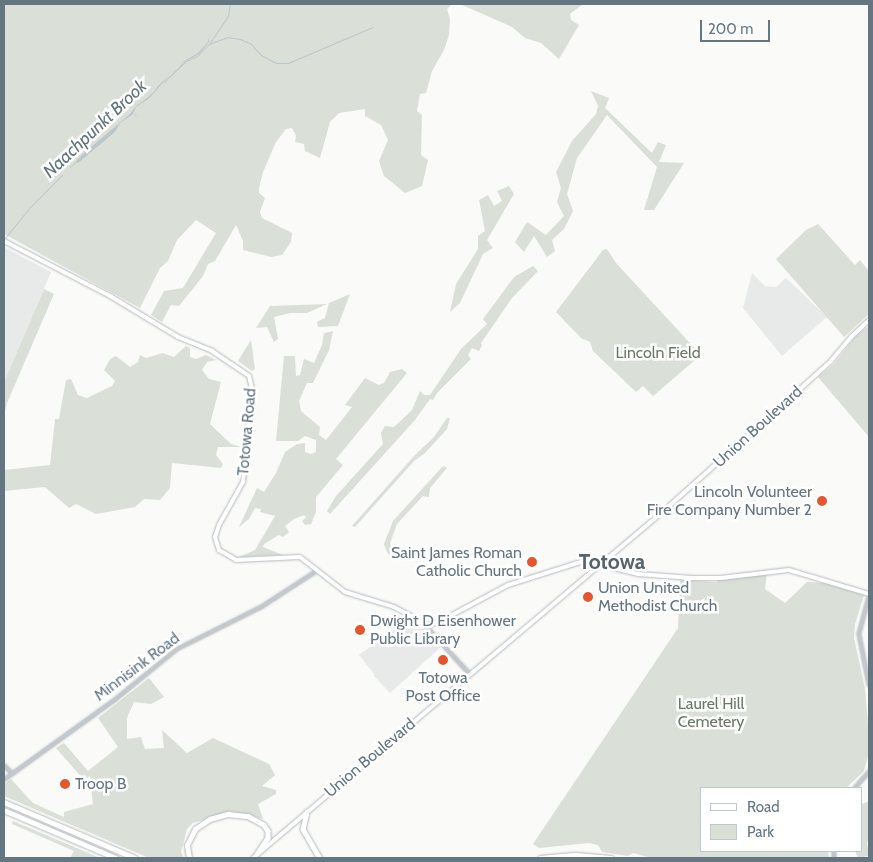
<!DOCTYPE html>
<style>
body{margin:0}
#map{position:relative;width:873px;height:862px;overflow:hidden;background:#fafaf8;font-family:Cabin,sans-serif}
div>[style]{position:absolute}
.built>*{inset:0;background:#e8e9e9}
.green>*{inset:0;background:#dadfd7}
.water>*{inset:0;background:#bbc7cb}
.stream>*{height:1px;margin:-0.5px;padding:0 0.5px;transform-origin:0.5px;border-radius:0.5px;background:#bbc7cb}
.roads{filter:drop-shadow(0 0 1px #b5babe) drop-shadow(0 0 1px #b5babe)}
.minor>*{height:2.5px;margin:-1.25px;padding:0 1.25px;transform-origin:1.25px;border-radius:1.25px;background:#c3c8cc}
.major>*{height:4px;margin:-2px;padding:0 2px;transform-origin:2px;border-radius:2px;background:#fff}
.highway>*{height:4.5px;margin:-2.25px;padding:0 2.25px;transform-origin:2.25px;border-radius:2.25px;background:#fff}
.dots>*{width:14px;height:14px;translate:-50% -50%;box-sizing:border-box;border:2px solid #fff;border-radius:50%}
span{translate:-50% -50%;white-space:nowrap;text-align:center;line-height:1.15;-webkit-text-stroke:5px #fff;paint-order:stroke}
.park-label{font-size:16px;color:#687a64}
.street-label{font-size:16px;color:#657683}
.poi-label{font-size:16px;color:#657683}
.right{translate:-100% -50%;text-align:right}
.left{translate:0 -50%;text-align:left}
.water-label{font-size:18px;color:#60757c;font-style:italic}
.district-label{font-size:21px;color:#57646e;font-weight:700}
.frame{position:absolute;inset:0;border:5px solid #657683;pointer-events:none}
.legend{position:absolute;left:700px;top:787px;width:162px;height:65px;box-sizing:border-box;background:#fff;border:1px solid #c1c8cd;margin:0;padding:6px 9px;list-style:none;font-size:15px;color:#657683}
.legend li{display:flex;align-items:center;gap:10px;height:25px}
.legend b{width:25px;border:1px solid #c1c8cd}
.scale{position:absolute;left:700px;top:20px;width:70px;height:22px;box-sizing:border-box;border:2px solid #657683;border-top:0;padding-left:6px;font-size:15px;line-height:18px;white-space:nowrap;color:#657683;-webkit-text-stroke:4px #fff;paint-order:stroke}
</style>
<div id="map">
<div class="built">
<i style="clip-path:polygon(4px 247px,51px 272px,4px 382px)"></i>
<i style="clip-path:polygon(752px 273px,765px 286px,776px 287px,786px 278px,827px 317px,782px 356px,743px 308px)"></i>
<i style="clip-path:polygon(409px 618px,423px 626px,442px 646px,390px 693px,374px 676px,374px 674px,359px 655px)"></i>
</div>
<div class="green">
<i style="clip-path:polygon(4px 4px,452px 4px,447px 9px,450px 19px,449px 35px,444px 50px,432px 71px,426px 93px,420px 94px,417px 111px,422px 115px,421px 155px,428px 160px,422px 186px,405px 193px,384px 176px,379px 161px,388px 140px,381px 125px,365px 116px,365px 109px,339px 113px,330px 122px,320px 158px,305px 151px,304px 144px,295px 142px,296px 136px,292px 128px,286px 129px,276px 142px,263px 172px,259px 188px,259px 193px,265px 198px,260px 212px,262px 218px,292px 233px,291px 242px,282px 255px,271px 257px,243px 250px,243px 241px,236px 225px,215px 261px,208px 264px,203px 276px,179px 306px,171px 305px,162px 322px,151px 315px,164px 291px,183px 288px,216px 233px,196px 220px,177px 240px,168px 261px,160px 268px,140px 308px,4px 234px)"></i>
<i style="clip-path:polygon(460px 4px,583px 4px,570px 14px,571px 20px,579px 25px,559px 59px,541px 43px,525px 38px,512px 27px)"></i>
<i style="clip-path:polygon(591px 91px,609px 98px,605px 108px,652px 153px,658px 142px,666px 145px,659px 162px,684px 163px,654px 210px,644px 210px,657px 167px,607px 115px,577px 158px,567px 194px,573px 211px,564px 229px,552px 240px,555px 251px,547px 257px,534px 236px,524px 252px,515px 242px,527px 222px,546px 235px,564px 216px,557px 202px,561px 188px,556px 172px,572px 141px,596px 114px,598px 106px)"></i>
<i style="clip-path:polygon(509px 186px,514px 194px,487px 240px,493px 248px,483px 254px,460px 303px,450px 312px,456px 284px,478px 249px,478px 236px,485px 231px,479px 200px,488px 195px,494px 206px,502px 201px,497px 191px)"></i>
<i style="clip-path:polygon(818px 224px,855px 265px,860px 260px,869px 271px,869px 314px,844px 337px,776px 259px,806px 230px)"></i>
<i style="clip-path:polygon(607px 249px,616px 263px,701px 355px,653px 396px,643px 386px,636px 392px,593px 351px,590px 342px,581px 338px,556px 312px,603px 250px)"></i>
<i style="clip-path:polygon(533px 266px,538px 271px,512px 298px,481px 343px,482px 345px,479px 351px,472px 348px,468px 355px,471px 359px,437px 393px,433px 400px,430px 399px,415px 420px,330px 514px,327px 511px,336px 496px,383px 444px,381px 433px,385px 426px,394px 427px,412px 410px,420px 391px,424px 395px,430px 395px,461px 349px,487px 324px,483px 319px,514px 277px)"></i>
<i style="clip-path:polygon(44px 289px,54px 294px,7px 403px,4px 415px,4px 382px)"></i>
<i style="clip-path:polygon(350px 294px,338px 326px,318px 327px,317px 322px,325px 318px,329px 303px)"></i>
<i style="clip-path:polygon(327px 304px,307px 313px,290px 313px,274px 317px,278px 339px,274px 342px,267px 327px,256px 328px,270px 306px)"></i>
<i style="clip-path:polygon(869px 326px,869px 437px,818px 377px,834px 364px,856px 336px)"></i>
<i style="clip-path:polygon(333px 331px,329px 350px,313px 383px,307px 383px,299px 401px,301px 411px,320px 427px,319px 435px,326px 440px,352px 407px,345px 405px,365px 378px,379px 385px,384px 383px,390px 372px,402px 369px,407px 373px,336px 459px,343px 465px,316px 497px,316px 512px,311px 524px,305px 525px,302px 521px,306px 517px,304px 515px,294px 519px,285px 526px,289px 532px,283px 537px,279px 535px,264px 544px,263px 547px,283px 555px,239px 557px,255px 550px,275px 516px,260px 512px,261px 509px,255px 508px,249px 519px,239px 527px,257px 488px,264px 492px,276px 473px,285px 452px,297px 444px,305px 443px,305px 452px,311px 454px,316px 452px,316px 440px,305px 436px,298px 441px,276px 441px,284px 356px,295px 356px,296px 376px,300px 375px,304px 359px,314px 363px,322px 345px,324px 333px)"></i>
<i style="clip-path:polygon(251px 340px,255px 369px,252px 371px,238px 361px)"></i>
<i style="clip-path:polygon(186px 346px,190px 348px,190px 357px,196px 359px,206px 355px,216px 360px,207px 362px,202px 370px,209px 379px,221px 382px,210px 424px,231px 444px,242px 447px,218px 447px,216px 455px,223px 464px,221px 468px,172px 463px,170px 488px,160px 500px,144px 499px,135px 507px,96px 514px,76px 504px,69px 508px,45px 487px,4px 491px,4px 470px,50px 465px,55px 419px,59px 419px,66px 380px,71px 379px,78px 395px,87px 398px,112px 386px,115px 381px,104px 370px,110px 359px,116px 356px,130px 367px,138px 362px,140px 355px,146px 358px,163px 353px,174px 357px)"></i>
<i style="clip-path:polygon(447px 418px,450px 418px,447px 429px,425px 453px,414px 461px,355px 527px,352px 526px,414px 456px,434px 437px)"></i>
<i style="clip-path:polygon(443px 466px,447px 468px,430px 488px,429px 497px,423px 496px,397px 524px,390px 543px,392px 551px,397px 557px,393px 560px,387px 552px,384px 544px,393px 521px)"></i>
<i style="clip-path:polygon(767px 572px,765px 589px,785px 603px,807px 582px,824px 583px,864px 595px,855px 624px,854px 638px,865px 689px,869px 735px,869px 753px,864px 771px,846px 788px,702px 788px,702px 851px,828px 851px,829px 858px,651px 858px,633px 853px,628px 856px,602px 852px,598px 845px,589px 843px,539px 848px,533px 844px,678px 628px,680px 580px,717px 582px,717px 580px)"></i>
<i style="clip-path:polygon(149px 678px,164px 697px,151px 704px,134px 702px,127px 718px,127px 739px,141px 737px,145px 749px,164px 748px,162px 730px,187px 753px,213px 738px,269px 764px,275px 775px,262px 786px,276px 790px,276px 794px,258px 804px,263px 819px,230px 811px,193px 823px,187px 829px,181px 852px,184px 858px,149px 858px,4px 796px,4px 784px,11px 779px,33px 803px,64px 817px,64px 812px,93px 804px,91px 788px,56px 748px,64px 743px,88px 771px,118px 747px,98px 718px)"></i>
<i style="clip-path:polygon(869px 801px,869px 838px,867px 843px,869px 856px,858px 858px,855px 851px,862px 851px,862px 804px)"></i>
<i style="clip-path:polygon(13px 821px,100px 858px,70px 858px,74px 851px,12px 824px)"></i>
</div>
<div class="water">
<i style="clip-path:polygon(209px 36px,209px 42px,199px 54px,182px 63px,181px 67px,176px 71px,172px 72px,170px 74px,161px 85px,148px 99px,136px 107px,133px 113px,138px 117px,133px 114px,120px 123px,115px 132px,78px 163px,76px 161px,84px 153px,130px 114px,136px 106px,155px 92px,157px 87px,172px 72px,180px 68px,181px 64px,184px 61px,198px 53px,208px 42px)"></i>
</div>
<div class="stream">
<i style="left:209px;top:44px;width:34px;rotate:-56deg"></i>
<i style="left:228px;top:16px;width:12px;rotate:-81deg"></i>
<i style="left:164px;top:82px;width:30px;rotate:-44deg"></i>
<i style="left:186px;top:61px;width:12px;rotate:-24deg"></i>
<i style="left:197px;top:56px;width:17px;rotate:-45deg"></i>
<i style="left:209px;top:44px;width:19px;rotate:-21deg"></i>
<i style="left:227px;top:37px;width:13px;rotate:9deg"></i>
<i style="left:240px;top:39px;width:12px;rotate:24deg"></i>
<i style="left:251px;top:44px;width:15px;rotate:48deg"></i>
<i style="left:261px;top:55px;width:17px;rotate:28deg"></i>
<i style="left:276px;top:63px;width:12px"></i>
<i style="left:288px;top:63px;width:92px;rotate:-23deg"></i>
<i style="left:146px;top:99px;width:14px;rotate:-45deg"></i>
<i style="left:70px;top:167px;width:13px;rotate:-42deg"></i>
<i style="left:5px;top:238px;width:38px;rotate:-51deg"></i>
<i style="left:29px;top:208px;width:47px;rotate:-45deg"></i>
</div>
<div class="roads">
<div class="minor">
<i style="left:869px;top:596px;width:39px;rotate:105deg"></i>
<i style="left:859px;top:634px;width:52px;rotate:78.9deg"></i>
<i style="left:426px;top:626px;width:65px;rotate:47.5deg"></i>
<i style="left:4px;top:765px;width:11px;rotate:45deg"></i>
<i style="left:4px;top:779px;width:137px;rotate:-35.8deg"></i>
<i style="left:115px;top:699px;width:79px;rotate:-39.3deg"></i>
<i style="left:176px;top:649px;width:94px;rotate:-26.6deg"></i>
<i style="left:260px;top:607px;width:68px;rotate:-33deg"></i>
<i style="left:854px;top:788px;width:23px;rotate:-49deg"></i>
<i style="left:834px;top:851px;width:7px;rotate:90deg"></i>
</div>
<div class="major">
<i style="left:4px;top:241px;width:119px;rotate:27.4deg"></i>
<i style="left:110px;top:296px;width:79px;rotate:31.1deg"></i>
<i style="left:178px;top:337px;width:37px;rotate:22deg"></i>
<i style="left:212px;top:351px;width:45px;rotate:34deg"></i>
<i style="left:249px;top:376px;width:13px;rotate:77deg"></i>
<i style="left:252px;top:389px;width:93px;rotate:95.5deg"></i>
<i style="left:243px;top:482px;width:49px;rotate:119.2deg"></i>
<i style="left:219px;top:525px;width:13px;rotate:108deg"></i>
<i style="left:215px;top:537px;width:14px;rotate:73deg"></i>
<i style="left:219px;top:550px;width:20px;rotate:30deg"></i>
<i style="left:236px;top:560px;width:64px;rotate:-2.7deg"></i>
<i style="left:300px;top:557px;width:57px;rotate:37.9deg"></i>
<i style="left:345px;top:592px;width:51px;rotate:17deg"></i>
<i style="left:394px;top:607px;width:38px;rotate:28deg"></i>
<i style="left:428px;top:625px;width:9px;rotate:-13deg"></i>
<i style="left:437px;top:623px;width:81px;rotate:-28.2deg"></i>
<i style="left:508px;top:585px;width:80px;rotate:-17.5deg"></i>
<i style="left:584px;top:561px;width:56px;rotate:13.5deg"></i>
<i style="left:638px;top:574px;width:54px;rotate:4.2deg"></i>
<i style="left:692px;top:578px;width:29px"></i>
<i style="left:721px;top:578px;width:68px;rotate:-6.7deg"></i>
<i style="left:789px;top:570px;width:84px;rotate:16.7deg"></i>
<i style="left:253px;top:858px;width:531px;rotate:-40.19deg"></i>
<i style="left:659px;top:515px;width:231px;rotate:-41.8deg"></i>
<i style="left:831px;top:361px;width:31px;rotate:-50deg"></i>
<i style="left:851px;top:337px;width:25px;rotate:-43deg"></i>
</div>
<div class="highway">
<i style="left:4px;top:802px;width:142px;rotate:23.1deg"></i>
<i style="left:4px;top:810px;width:122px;rotate:23.2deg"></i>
<i style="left:307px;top:812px;width:17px;rotate:103deg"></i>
<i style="left:303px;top:829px;width:34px;rotate:60deg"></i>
<i style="left:189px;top:858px;width:13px;rotate:-99deg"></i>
<i style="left:187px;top:845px;width:18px;rotate:-63deg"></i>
<i style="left:195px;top:829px;width:18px;rotate:-34deg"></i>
<i style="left:210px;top:819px;width:19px;rotate:-16deg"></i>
<i style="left:228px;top:814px;width:20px;rotate:6deg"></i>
<i style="left:248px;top:816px;width:18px;rotate:29deg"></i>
<i style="left:264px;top:825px;width:7px;rotate:56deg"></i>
<i style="left:268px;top:831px;width:7px;rotate:90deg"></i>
<i style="left:268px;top:838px;width:18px;rotate:124deg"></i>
<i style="left:540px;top:858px;width:36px;rotate:-5deg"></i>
<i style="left:576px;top:855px;width:35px;rotate:5deg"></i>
</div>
</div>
<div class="dots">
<i style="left:822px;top:501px;background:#e4572e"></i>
<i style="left:532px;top:562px;background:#e4572e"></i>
<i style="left:588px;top:597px;background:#e4572e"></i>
<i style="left:360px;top:630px;background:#e4572e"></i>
<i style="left:443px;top:660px;background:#e4572e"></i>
<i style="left:65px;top:784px;background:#e4572e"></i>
</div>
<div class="park-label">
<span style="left:658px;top:353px">Lincoln Field</span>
<span style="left:711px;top:713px">Laurel Hill<br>Cemetery</span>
</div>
<div class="street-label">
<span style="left:758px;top:427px;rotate:-42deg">Union Boulevard</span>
<span style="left:247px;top:432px;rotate:-85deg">Totowa Road</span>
<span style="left:137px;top:667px;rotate:-37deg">Minnisink Road</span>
<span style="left:370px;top:758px;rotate:-40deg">Union Boulevard</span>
</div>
<div class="poi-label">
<span class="right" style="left:812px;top:501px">Lincoln Volunteer<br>Fire Company Number 2</span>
<span class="right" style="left:522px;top:562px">Saint James Roman<br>Catholic Church</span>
<span class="left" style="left:598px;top:597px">Union United<br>Methodist Church</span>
<span class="left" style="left:370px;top:630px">Dwight D Eisenhower<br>Public Library</span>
<span style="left:443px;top:687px">Totowa<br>Post Office</span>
<span class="left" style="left:75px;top:784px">Troop B</span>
</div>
<div class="water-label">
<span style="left:95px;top:129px;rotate:-43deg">Naachpunkt Brook</span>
</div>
<div class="district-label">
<span style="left:612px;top:562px">Totowa</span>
</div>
<div class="frame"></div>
<ul class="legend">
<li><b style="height:6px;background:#fff"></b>Road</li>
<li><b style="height:14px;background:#dadfd7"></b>Park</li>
</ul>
<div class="scale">200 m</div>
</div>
